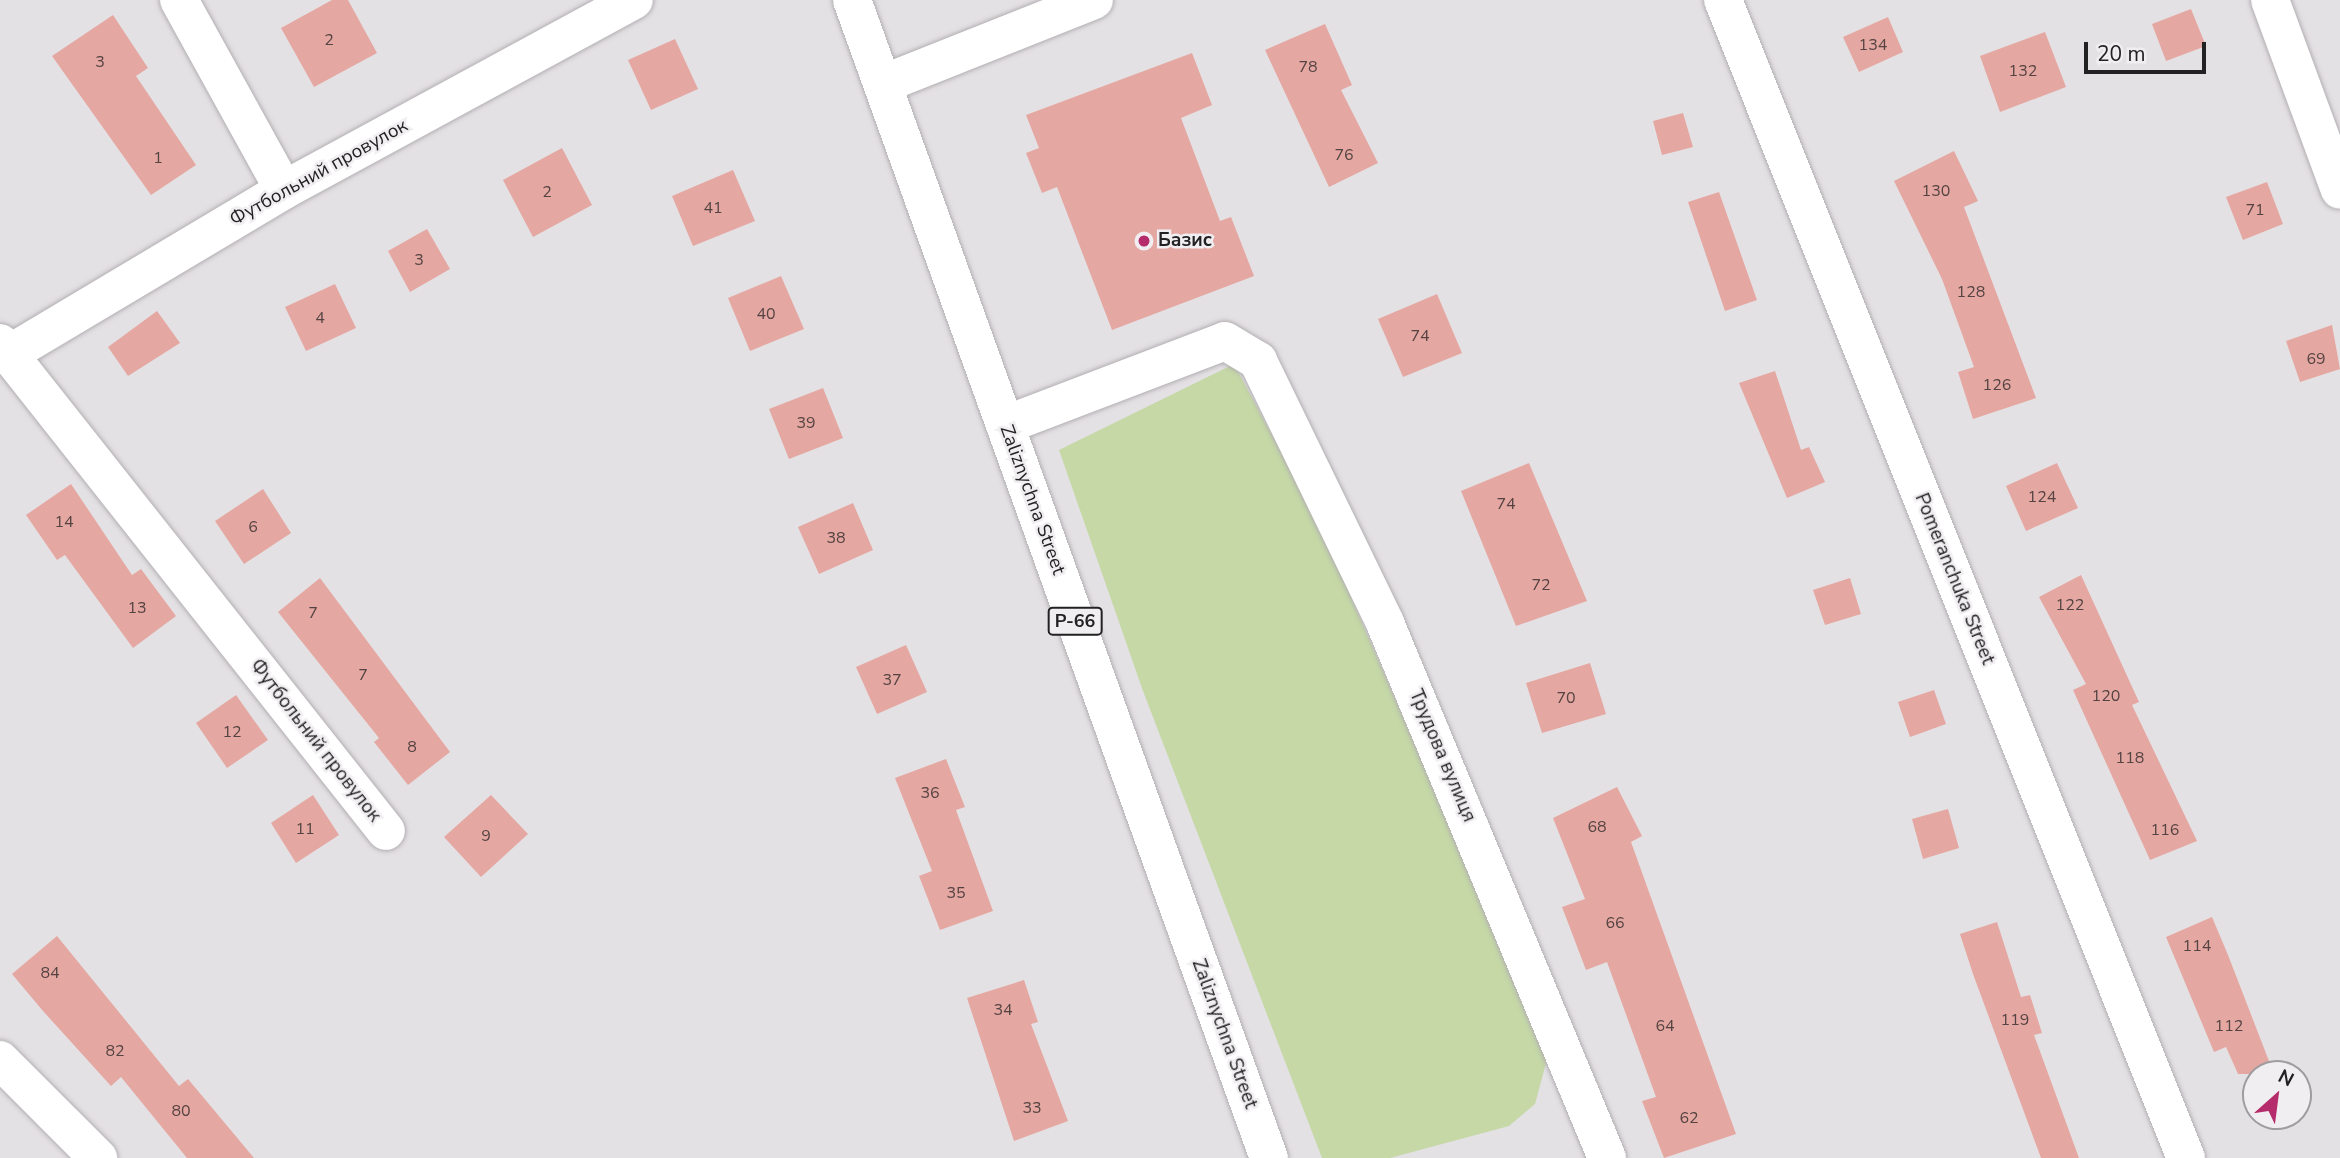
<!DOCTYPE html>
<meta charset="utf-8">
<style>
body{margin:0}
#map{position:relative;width:2340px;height:1158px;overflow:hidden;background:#e4e1e4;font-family:"Nunito Sans",sans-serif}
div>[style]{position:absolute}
.green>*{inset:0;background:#c5d8a6}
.building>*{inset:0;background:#e5a7a1}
.roads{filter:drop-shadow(0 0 2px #b2afb2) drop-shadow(0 0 2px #b2afb2)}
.minor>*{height:38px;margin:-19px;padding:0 19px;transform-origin:19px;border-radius:19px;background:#fff}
.major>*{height:38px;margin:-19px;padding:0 19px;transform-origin:19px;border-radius:19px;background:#fff}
.dots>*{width:19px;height:19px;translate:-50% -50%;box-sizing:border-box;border:4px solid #f1eef1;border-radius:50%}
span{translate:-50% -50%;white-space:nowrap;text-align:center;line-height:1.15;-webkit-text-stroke:5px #f1eef1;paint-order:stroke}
.number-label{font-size:16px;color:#544342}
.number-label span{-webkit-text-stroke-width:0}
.shield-label span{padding:2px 5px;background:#f1eef1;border:2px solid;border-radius:5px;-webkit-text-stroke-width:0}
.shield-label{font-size:18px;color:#232223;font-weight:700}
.street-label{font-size:19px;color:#232223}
.poi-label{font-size:19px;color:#232223;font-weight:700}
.left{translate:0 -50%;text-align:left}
.north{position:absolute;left:2242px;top:1060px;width:70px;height:70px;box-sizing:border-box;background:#f1eef1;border:2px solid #9f9c9f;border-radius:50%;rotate:28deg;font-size:19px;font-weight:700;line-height:28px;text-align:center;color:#232223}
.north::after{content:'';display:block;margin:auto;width:24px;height:32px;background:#b52c6c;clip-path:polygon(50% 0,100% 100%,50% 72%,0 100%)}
.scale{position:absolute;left:2084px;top:42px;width:122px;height:32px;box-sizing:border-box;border:4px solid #232223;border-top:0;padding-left:9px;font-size:21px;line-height:24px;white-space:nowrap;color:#232223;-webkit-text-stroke:5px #f1eef1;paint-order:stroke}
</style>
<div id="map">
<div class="green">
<i style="clip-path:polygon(1234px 364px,1316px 517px,1549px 1052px,1535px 1104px,1509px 1126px,1390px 1158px,1322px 1158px,1143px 691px,1059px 450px)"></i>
</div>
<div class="building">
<i style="clip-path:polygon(332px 0,348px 0,377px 53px,314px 87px,281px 28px)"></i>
<i style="clip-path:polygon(2191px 9px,2206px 46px,2166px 61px,2152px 24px)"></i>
<i style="clip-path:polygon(113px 15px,148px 68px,136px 76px,196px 165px,151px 195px,52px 56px)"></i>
<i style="clip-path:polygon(1888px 17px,1903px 52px,1859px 72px,1843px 37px)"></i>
<i style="clip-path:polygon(1325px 24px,1352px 85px,1341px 90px,1378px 163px,1329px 187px,1265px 50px)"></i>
<i style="clip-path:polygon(2045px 32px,2066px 87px,2000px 112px,1980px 56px)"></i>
<i style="clip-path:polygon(675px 39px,698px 89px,651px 110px,628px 60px)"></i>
<i style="clip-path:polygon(1192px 53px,1212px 105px,1181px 118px,1220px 221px,1231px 217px,1254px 276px,1112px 330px,1057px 187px,1042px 193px,1026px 153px,1039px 148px,1026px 115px)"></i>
<i style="clip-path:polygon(1683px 113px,1693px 147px,1662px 155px,1653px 121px)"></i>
<i style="clip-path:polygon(562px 148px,592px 205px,533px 237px,503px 180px)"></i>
<i style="clip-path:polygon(1954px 151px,1978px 201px,1964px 207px,2036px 398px,1973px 419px,1958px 372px,1974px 367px,1942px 279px,1894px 181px)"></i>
<i style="clip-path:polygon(733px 170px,755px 221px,693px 246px,672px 196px)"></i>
<i style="clip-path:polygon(2267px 182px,2283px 224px,2243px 240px,2226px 197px)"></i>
<i style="clip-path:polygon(1719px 192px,1757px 300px,1725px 311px,1688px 202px)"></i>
<i style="clip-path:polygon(427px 229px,450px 269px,410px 292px,388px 251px)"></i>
<i style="clip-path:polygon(781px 276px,804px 329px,750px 351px,728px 298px)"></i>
<i style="clip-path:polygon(335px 284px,356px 328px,306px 351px,285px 307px)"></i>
<i style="clip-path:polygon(1437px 294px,1462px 353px,1403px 377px,1378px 319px)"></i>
<i style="clip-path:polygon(157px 311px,180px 343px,128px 376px,108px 347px)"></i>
<i style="clip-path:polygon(2332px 325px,2340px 369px,2300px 382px,2286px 341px)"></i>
<i style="clip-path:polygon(1775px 371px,1801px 450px,1809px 447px,1825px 482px,1787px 498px,1739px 383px)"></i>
<i style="clip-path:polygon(823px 388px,843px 438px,789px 459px,769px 409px)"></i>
<i style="clip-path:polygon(1529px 463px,1587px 601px,1516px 626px,1461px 491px)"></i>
<i style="clip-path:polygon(2057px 463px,2078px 508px,2026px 531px,2006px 486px)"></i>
<i style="clip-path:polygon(71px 484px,132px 575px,141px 569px,176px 616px,133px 648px,65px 555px,57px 560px,26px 515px)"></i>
<i style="clip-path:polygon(263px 489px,291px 533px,244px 564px,215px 521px)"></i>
<i style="clip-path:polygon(853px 503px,873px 550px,819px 574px,798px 527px)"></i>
<i style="clip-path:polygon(2081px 575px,2139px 702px,2132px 705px,2197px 841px,2150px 860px,2073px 690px,2086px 684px,2039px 597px)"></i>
<i style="clip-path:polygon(320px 578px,450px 752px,408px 785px,374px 742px,379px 738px,278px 612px)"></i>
<i style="clip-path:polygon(1850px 578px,1861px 614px,1825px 625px,1813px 590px)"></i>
<i style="clip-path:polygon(906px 645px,927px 692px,877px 714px,856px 667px)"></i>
<i style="clip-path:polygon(1590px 663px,1606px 714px,1542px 733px,1526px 683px)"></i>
<i style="clip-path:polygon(1934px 690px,1946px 724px,1910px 737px,1898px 702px)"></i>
<i style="clip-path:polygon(236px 695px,268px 740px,227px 768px,196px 723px)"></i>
<i style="clip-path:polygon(946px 759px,965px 807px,956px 810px,993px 911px,940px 930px,919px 876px,932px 871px,895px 778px)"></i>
<i style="clip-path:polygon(1617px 787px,1642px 836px,1631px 842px,1736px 1134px,1664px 1158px,1642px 1101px,1656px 1097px,1607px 962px,1586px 970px,1562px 907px,1585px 899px,1553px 818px)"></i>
<i style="clip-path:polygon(313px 795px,339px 835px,296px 863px,271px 823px)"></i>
<i style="clip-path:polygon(491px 795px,528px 834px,481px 877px,444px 837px)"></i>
<i style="clip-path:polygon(1948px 809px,1959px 848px,1923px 859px,1912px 819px)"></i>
<i style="clip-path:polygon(2212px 917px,2228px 955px,2274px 1074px,2238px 1074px,2226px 1047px,2214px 1052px,2166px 937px)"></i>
<i style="clip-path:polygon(1997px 922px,2021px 997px,2030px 995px,2042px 1033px,2034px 1035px,2079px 1158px,2041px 1158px,1973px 974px,1960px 934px)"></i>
<i style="clip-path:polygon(57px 936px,179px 1086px,188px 1079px,254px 1158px,187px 1158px,121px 1077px,111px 1086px,43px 1011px,12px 974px)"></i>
<i style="clip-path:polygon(1024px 980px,1038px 1022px,1031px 1024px,1068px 1121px,1014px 1141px,967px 998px)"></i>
</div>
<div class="roads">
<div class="minor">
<i style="left:179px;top:0;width:217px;rotate:61.1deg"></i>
<i style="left:1723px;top:0;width:1247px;rotate:68.21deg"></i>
<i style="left:2270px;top:0;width:202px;rotate:69.8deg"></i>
<i style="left:883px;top:84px;width:227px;rotate:-21.7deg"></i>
<i style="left:0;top:343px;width:622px;rotate:51.66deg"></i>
<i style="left:9px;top:354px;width:320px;rotate:-30.8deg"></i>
<i style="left:284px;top:190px;width:398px;rotate:-28.5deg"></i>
<i style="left:1005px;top:425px;width:235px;rotate:-20.9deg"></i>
<i style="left:1225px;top:341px;width:39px;rotate:31deg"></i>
<i style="left:1258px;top:361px;width:291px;rotate:64.1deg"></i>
<i style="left:1385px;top:623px;width:579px;rotate:67.46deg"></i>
<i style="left:0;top:1060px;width:139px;rotate:45deg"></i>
</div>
<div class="major">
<i style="left:852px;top:0;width:1231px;rotate:70.2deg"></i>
</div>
</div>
<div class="dots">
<i style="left:1144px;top:241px;background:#b52c6c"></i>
</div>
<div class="number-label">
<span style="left:329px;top:40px">2</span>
<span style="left:1873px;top:45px">134</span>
<span style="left:100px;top:62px">3</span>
<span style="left:1308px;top:67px">78</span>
<span style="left:2023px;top:71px">132</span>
<span style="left:1344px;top:155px">76</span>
<span style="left:158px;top:158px">1</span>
<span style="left:1936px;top:191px">130</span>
<span style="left:547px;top:192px">2</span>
<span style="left:713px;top:208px">41</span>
<span style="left:2255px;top:210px">71</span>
<span style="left:419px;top:260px">3</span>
<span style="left:1971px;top:292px">128</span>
<span style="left:766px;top:314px">40</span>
<span style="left:320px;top:318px">4</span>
<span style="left:1420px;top:336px">74</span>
<span style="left:2316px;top:359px">69</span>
<span style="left:1997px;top:385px">126</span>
<span style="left:806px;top:423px">39</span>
<span style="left:2042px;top:497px">124</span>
<span style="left:1506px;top:504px">74</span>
<span style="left:64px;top:522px">14</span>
<span style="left:253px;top:527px">6</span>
<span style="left:836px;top:538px">38</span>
<span style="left:1541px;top:585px">72</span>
<span style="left:2070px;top:605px">122</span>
<span style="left:137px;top:608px">13</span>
<span style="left:313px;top:613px">7</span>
<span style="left:363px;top:675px">7</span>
<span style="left:892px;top:680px">37</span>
<span style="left:2106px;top:696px">120</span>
<span style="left:1566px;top:698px">70</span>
<span style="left:232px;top:732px">12</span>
<span style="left:412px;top:747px">8</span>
<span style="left:2130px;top:758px">118</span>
<span style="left:930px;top:793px">36</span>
<span style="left:1597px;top:827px">68</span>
<span style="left:305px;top:829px">11</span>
<span style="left:2165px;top:830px">116</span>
<span style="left:486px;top:836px">9</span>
<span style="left:956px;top:893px">35</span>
<span style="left:1615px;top:923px">66</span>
<span style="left:2197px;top:946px">114</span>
<span style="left:50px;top:973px">84</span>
<span style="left:1003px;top:1010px">34</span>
<span style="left:2015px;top:1020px">119</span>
<span style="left:1665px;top:1026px">64</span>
<span style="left:2229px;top:1026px">112</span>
<span style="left:115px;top:1051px">82</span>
<span style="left:1032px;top:1108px">33</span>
<span style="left:181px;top:1111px">80</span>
<span style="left:1689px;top:1118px">62</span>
</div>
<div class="shield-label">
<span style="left:1075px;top:621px">Р-66</span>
</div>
<div class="street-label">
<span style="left:319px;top:173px;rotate:-29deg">Футбольний провулок</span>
<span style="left:1032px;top:500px;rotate:70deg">Zaliznychna Street</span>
<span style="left:1954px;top:579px;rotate:68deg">Pomeranchuka Street</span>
<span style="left:315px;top:741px;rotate:52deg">Футбольний провулок</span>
<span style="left:1442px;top:756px;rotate:67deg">Трудова вулиця</span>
<span style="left:1224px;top:1034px;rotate:70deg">Zaliznychna Street</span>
</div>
<div class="poi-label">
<span class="left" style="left:1158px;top:241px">Базис</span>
</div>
<div class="north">N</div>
<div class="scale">20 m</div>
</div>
